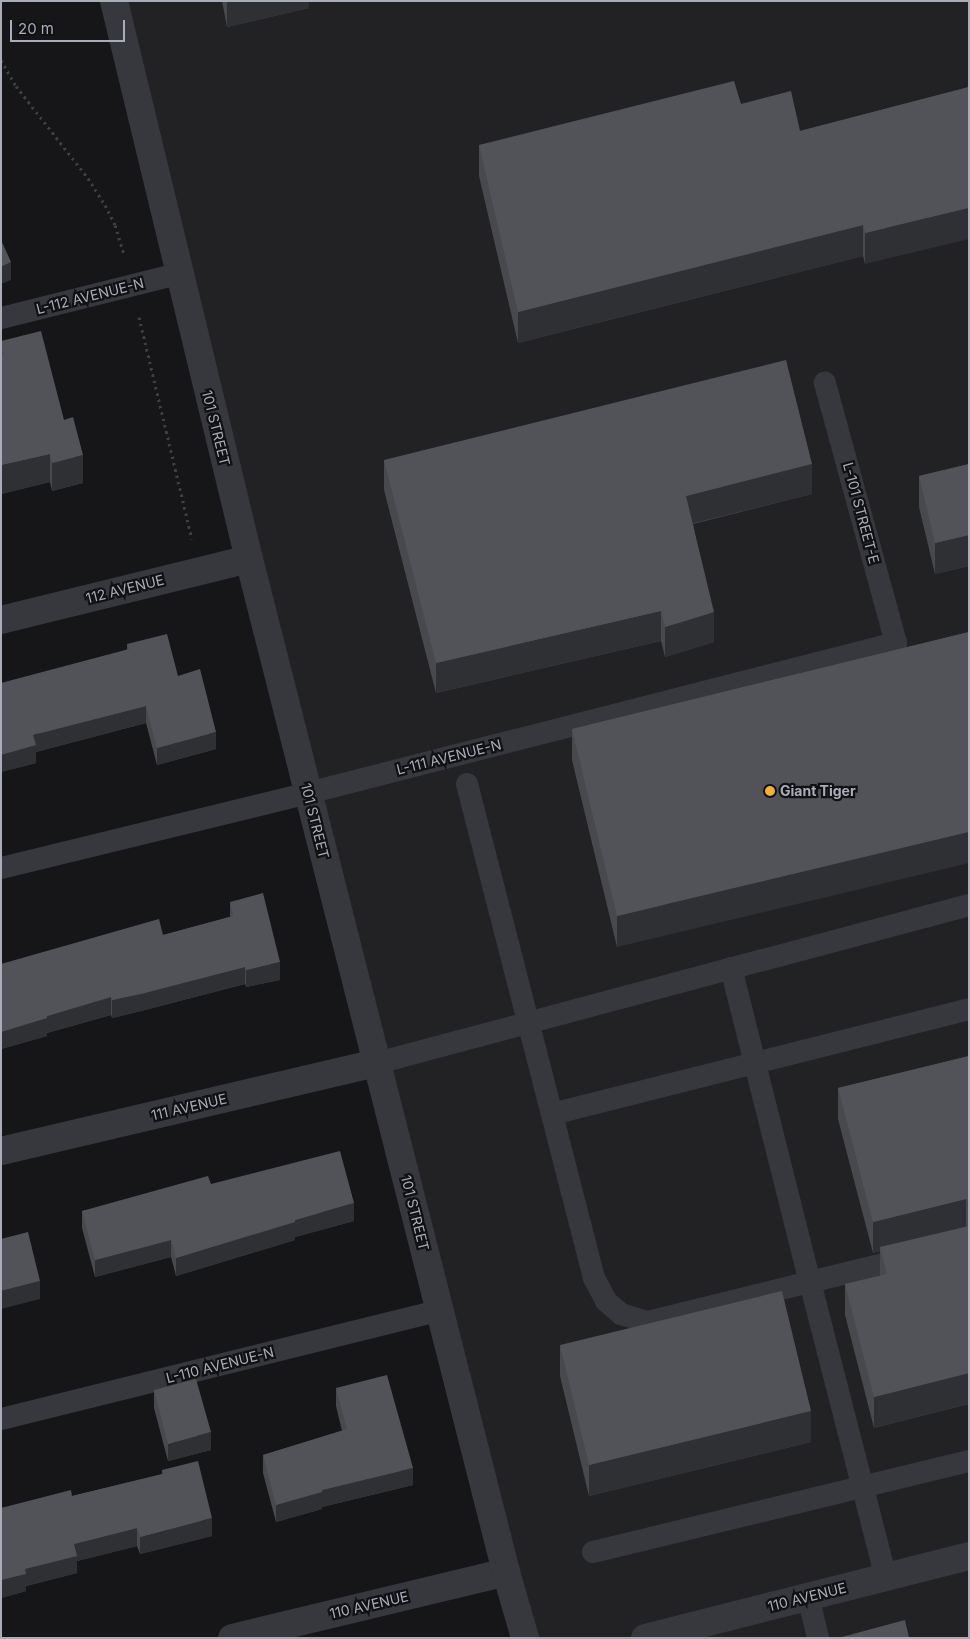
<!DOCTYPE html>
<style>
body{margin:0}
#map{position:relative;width:970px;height:1639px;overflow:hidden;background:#161618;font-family:Inter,sans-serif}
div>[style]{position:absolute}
.built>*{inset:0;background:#222225}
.path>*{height:3px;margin-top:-1.5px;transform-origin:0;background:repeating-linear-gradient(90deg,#3d3f44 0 2.5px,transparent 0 6.5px)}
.service>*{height:22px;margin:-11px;padding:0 11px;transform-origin:11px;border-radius:11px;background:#37383d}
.minor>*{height:28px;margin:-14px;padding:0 14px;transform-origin:14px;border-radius:14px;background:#37383d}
.tertiary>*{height:28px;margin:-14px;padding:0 14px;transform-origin:14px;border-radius:14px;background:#37383d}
.wall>*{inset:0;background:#47494d}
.shaded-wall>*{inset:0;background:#2f3033}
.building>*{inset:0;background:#525359}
.dots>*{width:14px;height:14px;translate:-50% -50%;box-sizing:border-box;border:2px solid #111113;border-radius:50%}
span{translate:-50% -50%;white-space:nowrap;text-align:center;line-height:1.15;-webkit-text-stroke:4.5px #111113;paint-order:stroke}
.street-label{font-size:14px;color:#a8adb8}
.poi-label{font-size:14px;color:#a8adb8;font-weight:700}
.left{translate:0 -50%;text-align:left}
.frame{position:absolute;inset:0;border:2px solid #a8adb8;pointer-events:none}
.scale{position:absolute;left:10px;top:20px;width:115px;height:22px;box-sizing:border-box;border:2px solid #a8adb8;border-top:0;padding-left:6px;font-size:15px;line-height:18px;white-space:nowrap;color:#a8adb8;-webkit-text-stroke:4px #111113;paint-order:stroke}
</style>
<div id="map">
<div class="built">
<i style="clip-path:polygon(114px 1px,969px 1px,969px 1638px,525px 1638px)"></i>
</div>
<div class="path">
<i style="left:1px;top:60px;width:30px;rotate:60deg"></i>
<i style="left:16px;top:86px;width:117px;rotate:52deg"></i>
<i style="left:88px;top:178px;width:32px;rotate:58deg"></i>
<i style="left:105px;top:205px;width:22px;rotate:63deg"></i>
<i style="left:115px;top:225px;width:31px;rotate:73deg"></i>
<i style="left:139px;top:317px;width:228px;rotate:76.6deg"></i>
</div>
<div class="service">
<i style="left:1px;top:318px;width:182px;rotate:-14deg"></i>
<i style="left:467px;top:784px;width:510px;rotate:75.58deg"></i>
<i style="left:594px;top:1278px;width:26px;rotate:62deg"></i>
<i style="left:606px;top:1301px;width:20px;rotate:41deg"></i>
<i style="left:621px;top:1314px;width:28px;rotate:17deg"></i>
<i style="left:648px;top:1322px;width:167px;rotate:-13.9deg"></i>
<i style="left:810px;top:1282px;width:305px;rotate:75.6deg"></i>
<i style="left:1px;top:868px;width:316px;rotate:-13.7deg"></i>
<i style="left:308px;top:793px;width:607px;rotate:-14.31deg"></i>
<i style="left:896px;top:643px;width:270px;rotate:-105.3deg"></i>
<i style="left:731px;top:968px;width:324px;rotate:75.9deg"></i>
<i style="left:810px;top:1282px;width:164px;rotate:-13.8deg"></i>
<i style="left:377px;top:1063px;width:613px;rotate:-14.94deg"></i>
<i style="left:552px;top:1114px;width:430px;rotate:-14.1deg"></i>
<i style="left:1px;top:1419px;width:451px;rotate:-13.9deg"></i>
<i style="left:593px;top:1552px;width:387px;rotate:-13.6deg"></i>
<i style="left:808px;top:1596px;width:43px;rotate:76.6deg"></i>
</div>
<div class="minor">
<i style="left:1px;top:620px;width:255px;rotate:-13.8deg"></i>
<i style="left:1px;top:1151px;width:386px;rotate:-13.2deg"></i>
<i style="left:232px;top:1638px;width:282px;rotate:-13.5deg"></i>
<i style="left:645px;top:1638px;width:334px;rotate:-14.2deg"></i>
</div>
<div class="tertiary">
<i style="left:114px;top:1px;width:574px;rotate:76.4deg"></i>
<i style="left:249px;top:559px;width:1045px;rotate:75.76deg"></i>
<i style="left:506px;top:1572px;width:69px;rotate:73.9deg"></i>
</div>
<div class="wall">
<i style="clip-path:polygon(222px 1px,309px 1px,309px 8px,227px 27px)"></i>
<i style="clip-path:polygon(969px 87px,865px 264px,863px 256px,518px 343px,479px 176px,479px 145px,741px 104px,800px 131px)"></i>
<i style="clip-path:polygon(1px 341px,64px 420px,83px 483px,52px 491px,50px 482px,1px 494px)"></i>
<i style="clip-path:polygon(384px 460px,812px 494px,693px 524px,714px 642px,665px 657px,661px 641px,436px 693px,384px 490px)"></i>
<i style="clip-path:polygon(969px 464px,969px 566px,935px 574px,919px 507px,919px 476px)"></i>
<i style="clip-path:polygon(969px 632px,617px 947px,572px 760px,572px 729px)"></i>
<i style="clip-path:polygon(127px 644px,178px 676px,216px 749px,157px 765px,146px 723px,36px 752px,36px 763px,1px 772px,127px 649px)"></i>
<i style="clip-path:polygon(230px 902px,280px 980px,246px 987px,245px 984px,141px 1011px,112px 1018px,111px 1015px,47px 1033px,47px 1036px,1px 1049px,1px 964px,163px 935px,230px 917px)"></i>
<i style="clip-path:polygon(969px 1056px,969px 1404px,874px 1428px,845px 1315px,845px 1284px,880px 1276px,880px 1251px,873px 1253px,838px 1119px,838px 1088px)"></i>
<i style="clip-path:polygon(211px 1184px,354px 1221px,295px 1237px,295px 1240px,176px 1276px,171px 1257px,95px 1277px,82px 1228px,82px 1211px)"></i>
<i style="clip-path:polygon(560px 1345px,811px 1442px,589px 1496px,560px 1376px)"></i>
<i style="clip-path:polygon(336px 1388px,413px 1485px,322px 1507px,322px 1509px,276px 1522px,263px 1473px,263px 1455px,342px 1431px,336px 1406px)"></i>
<i style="clip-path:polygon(154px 1390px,211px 1450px,168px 1461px,154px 1408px)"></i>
<i style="clip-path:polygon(162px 1470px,212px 1536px,140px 1554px,137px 1546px,77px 1561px,77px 1573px,26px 1586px,26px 1591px,1px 1598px,1px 1508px,72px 1496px,162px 1474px)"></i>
</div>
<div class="shaded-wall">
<i style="clip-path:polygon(229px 1px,309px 1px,309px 8px,227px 27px,227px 2px)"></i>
<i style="clip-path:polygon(969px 208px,969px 239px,865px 264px,865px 233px)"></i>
<i style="clip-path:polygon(863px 225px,863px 256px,518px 343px,518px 312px)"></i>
<i style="clip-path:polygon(11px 262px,11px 280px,1px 284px,1px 267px)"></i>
<i style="clip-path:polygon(50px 454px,50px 482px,1px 494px,1px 465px)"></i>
<i style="clip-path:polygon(83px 455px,83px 483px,52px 491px,52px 463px)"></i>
<i style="clip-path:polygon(812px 464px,812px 494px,686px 525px,686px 496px)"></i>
<i style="clip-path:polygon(969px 535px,969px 566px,935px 574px,935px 543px)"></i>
<i style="clip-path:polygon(661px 611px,661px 641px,436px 693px,436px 663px)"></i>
<i style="clip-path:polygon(714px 612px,714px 642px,665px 657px,665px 627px)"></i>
<i style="clip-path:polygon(146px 706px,146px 723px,36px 752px,36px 763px,1px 772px,1px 755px,33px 735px)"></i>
<i style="clip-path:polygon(216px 732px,216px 749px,157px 765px,157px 748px)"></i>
<i style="clip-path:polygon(969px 832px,969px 863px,617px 947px,617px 916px)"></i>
<i style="clip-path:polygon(280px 962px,280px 980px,246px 987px,246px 970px)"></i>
<i style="clip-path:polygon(245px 967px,245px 984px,141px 1011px,112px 1018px,112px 1000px)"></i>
<i style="clip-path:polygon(111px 997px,111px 1015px,47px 1033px,47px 1036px,1px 1049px,1px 1032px,47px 1016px)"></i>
<i style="clip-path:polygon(966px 1199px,966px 1230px,880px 1247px,880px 1251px,873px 1253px,873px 1222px)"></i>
<i style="clip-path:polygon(354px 1203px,354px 1221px,295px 1237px,295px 1240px,176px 1276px,176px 1258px,295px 1220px)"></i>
<i style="clip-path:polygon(171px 1240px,171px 1257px,95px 1277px,95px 1260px)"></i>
<i style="clip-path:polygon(40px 1281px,40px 1299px,1px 1309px,1px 1291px)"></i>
<i style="clip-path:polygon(969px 1373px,969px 1404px,874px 1428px,874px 1397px)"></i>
<i style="clip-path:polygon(811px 1411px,811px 1442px,589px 1496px,589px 1465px)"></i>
<i style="clip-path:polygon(211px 1432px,211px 1450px,168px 1461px,168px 1444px)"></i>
<i style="clip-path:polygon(413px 1468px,413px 1485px,322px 1507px,322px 1509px,276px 1522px,276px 1505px,322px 1490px)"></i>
<i style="clip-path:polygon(212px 1518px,212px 1536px,140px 1554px,140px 1537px)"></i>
<i style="clip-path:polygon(137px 1528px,137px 1546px,77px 1561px,77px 1573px,26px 1586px,26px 1591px,1px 1598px,1px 1580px,74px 1544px)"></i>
</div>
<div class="building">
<i style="clip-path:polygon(734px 81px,741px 104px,791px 91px,800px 131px,969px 87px,969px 208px,865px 233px,863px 225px,518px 312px,479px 145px)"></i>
<i style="clip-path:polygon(1px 240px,11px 262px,1px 267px)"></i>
<i style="clip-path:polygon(41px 331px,64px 420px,73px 417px,83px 455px,52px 463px,50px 454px,1px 465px,1px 353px,5px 356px,1px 348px,1px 341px)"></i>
<i style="clip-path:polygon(786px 360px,812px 464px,686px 496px,714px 612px,665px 627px,661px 611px,436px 663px,384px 460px)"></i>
<i style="clip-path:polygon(969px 464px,969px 535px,935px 543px,919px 476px)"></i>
<i style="clip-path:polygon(969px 632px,969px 791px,968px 791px,969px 794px,969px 832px,617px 916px,572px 729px)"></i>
<i style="clip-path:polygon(167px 634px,178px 676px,200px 669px,216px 732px,157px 748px,146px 706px,33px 735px,36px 745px,1px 755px,1px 683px,129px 649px,127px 644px)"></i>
<i style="clip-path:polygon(263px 893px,280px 962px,246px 970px,245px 967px,141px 994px,112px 1000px,111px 997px,47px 1016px,47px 1018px,1px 1032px,1px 964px,159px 919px,163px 935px,233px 916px,230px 902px)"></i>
<i style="clip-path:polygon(969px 1056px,969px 1200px,966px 1199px,873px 1222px,838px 1088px)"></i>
<i style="clip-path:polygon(340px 1151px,354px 1203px,295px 1220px,295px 1222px,176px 1258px,171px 1240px,95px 1260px,82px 1211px,208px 1176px,211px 1184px)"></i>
<i style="clip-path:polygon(969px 1226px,969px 1373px,874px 1397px,845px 1284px,887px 1274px,880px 1247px)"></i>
<i style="clip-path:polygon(28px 1232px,40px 1281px,1px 1291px,1px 1239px)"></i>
<i style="clip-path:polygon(782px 1291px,811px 1411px,589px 1465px,560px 1345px)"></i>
<i style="clip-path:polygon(387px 1375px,413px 1468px,322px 1490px,322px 1492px,276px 1505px,263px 1455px,347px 1429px,336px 1388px)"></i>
<i style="clip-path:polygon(196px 1379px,211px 1432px,168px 1444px,154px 1390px)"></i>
<i style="clip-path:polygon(198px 1461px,212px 1518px,140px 1537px,137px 1528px,74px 1544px,77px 1556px,25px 1569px,26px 1574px,1px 1580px,1px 1508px,71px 1490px,72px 1496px,163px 1474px,162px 1470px)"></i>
<i style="clip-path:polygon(905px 1620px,909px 1638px,838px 1638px)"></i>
</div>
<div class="dots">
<i style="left:770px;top:791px;background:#f2b134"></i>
</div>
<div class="street-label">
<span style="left:90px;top:296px;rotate:-14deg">L-112 AVENUE-N</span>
<span style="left:216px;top:428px;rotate:76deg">101 STREET</span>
<span style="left:861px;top:513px;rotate:75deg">L-101 STREET-E</span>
<span style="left:125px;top:589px;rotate:-14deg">112 AVENUE</span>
<span style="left:449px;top:757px;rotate:-14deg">L-111 AVENUE-N</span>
<span style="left:315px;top:821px;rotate:76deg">101 STREET</span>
<span style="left:189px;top:1107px;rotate:-13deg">111 AVENUE</span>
<span style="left:415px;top:1213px;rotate:76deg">101 STREET</span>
<span style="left:220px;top:1365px;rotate:-14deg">L-110 AVENUE-N</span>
<span style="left:807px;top:1597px;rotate:-14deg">110 AVENUE</span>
<span style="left:369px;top:1605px;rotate:-13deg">110 AVENUE</span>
</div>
<div class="poi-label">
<span class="left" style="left:780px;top:791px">Giant Tiger</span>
</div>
<div class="frame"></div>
<div class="scale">20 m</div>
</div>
